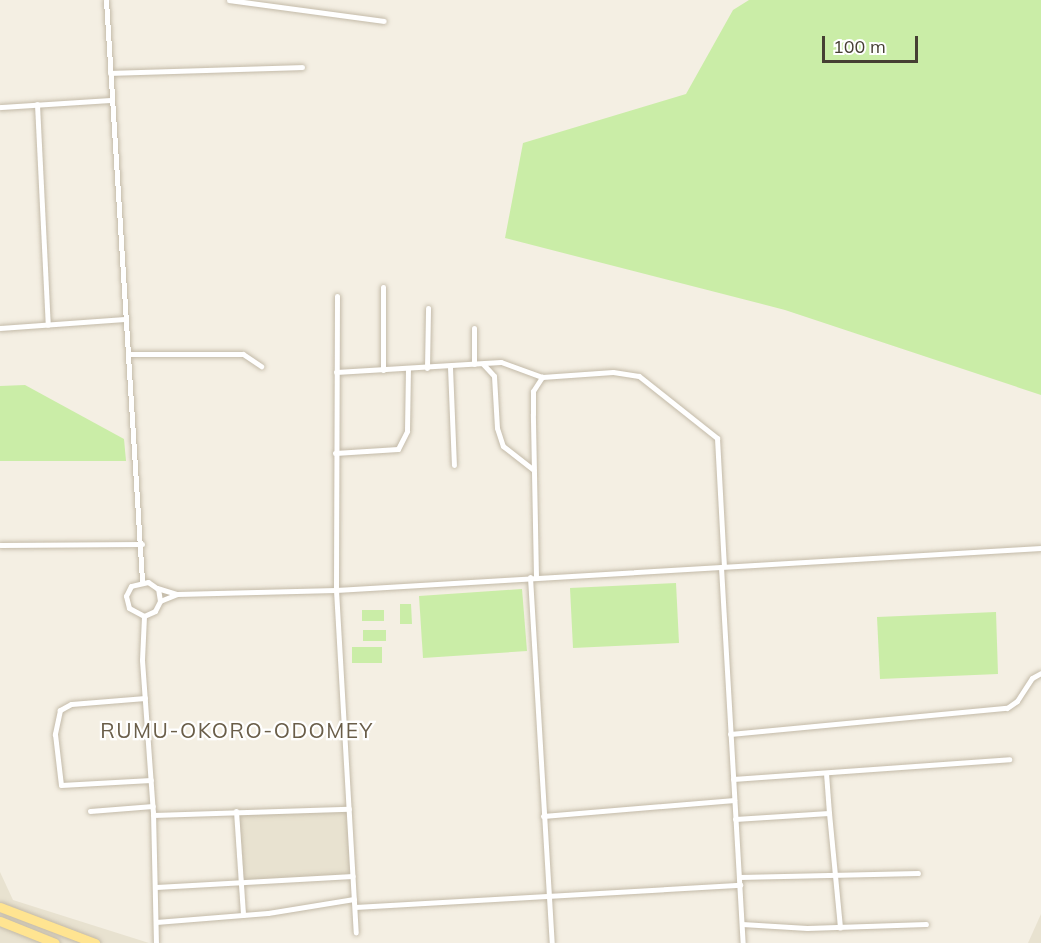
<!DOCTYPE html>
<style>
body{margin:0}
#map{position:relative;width:1041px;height:943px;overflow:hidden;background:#f4efe3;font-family:Mulish,sans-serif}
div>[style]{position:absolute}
.residential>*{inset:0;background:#e8e2d0}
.green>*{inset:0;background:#caeda7}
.roads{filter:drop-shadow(0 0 2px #c3baa8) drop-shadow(0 0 2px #c3baa8)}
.minor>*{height:5px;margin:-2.5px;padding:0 2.5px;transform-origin:2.5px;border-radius:2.5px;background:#fff}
.primary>*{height:9px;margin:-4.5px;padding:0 4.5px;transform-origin:4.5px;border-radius:4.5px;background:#ffe491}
span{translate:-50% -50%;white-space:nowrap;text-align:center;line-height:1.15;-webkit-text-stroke:4.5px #fff;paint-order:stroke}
.quarter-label{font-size:21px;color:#6a5e49;letter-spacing:1.5px}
.scale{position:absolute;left:822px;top:36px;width:96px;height:27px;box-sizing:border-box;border:3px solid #463f33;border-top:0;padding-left:8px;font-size:18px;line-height:21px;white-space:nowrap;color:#463f33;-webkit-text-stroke:4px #fff;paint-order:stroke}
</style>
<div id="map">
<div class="residential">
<i style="clip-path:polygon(347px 811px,350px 876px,242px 882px,238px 813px)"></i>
<i style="clip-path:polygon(0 872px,13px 900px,149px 943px,0 943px)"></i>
<i style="clip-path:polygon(1041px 914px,1041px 943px,1028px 943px)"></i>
</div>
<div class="green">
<i style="clip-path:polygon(749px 0,1041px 0,1041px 395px,785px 310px,505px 238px,523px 143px,686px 94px,733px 10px)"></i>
<i style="clip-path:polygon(25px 385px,124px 439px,126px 461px,0 461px,0 386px)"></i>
<i style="clip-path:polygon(676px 583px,679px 643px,573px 648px,570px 588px)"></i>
<i style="clip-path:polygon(522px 589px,527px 651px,423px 658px,419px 596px)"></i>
<i style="clip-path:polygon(400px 604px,411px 604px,412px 624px,400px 624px)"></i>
<i style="clip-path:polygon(362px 610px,384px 610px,384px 621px,362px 621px)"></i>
<i style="clip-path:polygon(996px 612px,998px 674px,880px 679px,877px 617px)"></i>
<i style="clip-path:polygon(363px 630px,386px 630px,386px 641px,363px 641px)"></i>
<i style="clip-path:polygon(352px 647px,382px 647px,382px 663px,352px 663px)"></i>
</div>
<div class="roads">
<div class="minor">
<i style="left:106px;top:0;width:582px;rotate:86.45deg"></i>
<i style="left:229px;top:0;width:156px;rotate:7.7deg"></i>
<i style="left:110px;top:73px;width:192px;rotate:-1.8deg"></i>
<i style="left:37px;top:104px;width:221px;rotate:87.2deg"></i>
<i style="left:0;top:107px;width:112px;rotate:-3.6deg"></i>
<i style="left:337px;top:296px;width:294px;rotate:90.2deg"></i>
<i style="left:336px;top:590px;width:343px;rotate:86.7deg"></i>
<i style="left:0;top:328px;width:125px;rotate:-4.1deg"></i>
<i style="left:128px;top:354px;width:115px"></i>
<i style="left:243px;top:354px;width:22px;rotate:34deg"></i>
<i style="left:474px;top:364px;width:36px;rotate:-90deg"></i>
<i style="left:483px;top:364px;width:16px;rotate:47deg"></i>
<i style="left:494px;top:376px;width:52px;rotate:86.7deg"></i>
<i style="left:497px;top:428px;width:19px;rotate:72deg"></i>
<i style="left:503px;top:446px;width:39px;rotate:38deg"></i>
<i style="left:450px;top:367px;width:98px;rotate:87.7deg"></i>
<i style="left:427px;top:368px;width:60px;rotate:-89deg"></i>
<i style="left:383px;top:370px;width:83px;rotate:-90deg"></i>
<i style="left:336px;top:372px;width:165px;rotate:-3.5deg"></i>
<i style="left:501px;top:362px;width:44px;rotate:20.1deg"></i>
<i style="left:542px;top:377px;width:71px;rotate:-4deg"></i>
<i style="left:613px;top:372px;width:26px;rotate:9deg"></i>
<i style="left:639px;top:376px;width:100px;rotate:38.5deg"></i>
<i style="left:717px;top:438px;width:128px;rotate:86.9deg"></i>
<i style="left:335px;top:453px;width:63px;rotate:-3.6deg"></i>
<i style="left:398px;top:449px;width:20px;rotate:-63deg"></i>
<i style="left:407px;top:431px;width:62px;rotate:-89.1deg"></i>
<i style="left:0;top:545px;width:142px;rotate:-0.4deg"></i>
<i style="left:721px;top:567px;width:377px;rotate:86.7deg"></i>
<i style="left:530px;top:577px;width:367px;rotate:86.6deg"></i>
<i style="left:536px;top:577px;width:163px;rotate:-91.1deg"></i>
<i style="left:533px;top:414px;width:23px;rotate:-90deg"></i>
<i style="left:533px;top:391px;width:17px;rotate:-57deg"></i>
<i style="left:157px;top:588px;width:21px;rotate:17deg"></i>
<i style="left:177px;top:594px;width:159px;rotate:-1.4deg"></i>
<i style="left:336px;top:590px;width:706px;rotate:-3.41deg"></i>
<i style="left:160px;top:601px;width:12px;rotate:-99deg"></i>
<i style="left:158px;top:589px;width:12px;rotate:-145deg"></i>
<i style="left:148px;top:582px;width:17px;rotate:167deg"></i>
<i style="left:131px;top:586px;width:11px;rotate:117deg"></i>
<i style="left:126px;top:596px;width:12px;rotate:76deg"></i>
<i style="left:129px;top:608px;width:17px;rotate:28deg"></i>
<i style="left:144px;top:616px;width:12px;rotate:-24deg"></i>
<i style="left:155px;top:611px;width:11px;rotate:-63deg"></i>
<i style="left:160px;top:601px;width:16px;rotate:-22deg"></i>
<i style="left:144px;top:616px;width:44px;rotate:92.6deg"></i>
<i style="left:142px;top:660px;width:152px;rotate:85.9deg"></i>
<i style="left:153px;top:812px;width:131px;rotate:88.7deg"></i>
<i style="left:145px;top:698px;width:74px;rotate:175.4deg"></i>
<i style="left:71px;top:704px;width:13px;rotate:151deg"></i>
<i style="left:60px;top:710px;width:25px;rotate:102deg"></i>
<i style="left:55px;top:734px;width:51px;rotate:83.3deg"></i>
<i style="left:61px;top:785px;width:90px;rotate:-3.2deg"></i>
<i style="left:730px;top:734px;width:278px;rotate:-5.4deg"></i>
<i style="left:1007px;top:708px;width:12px;rotate:-35deg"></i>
<i style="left:1017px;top:701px;width:27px;rotate:-57deg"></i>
<i style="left:1032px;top:678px;width:10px;rotate:-29deg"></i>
<i style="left:733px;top:779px;width:277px;rotate:-4.1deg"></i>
<i style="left:90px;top:811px;width:63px;rotate:-4.5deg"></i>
<i style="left:236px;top:811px;width:104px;rotate:86.1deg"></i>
<i style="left:829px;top:813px;width:115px;rotate:84.5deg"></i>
<i style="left:153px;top:815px;width:196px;rotate:-1.8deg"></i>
<i style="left:543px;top:816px;width:192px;rotate:-4.8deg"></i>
<i style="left:735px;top:819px;width:94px;rotate:-3.7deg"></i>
<i style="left:829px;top:813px;width:40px;rotate:-94.3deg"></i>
<i style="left:739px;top:877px;width:179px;rotate:-1.3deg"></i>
<i style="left:156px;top:887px;width:197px;rotate:-3.2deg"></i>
<i style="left:355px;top:907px;width:386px;rotate:-3.3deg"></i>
<i style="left:156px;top:922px;width:112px;rotate:-4.6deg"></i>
<i style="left:268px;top:913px;width:87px;rotate:-9.2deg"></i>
<i style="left:742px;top:924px;width:65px;rotate:3.5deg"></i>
<i style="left:807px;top:928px;width:119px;rotate:-1.9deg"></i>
</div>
<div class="primary">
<i style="left:0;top:907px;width:102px;rotate:20.8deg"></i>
<i style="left:0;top:921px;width:59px;rotate:21.8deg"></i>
</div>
</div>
<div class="quarter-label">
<span style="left:237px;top:730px">RUMU-OKORO-ODOMEY</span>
</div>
<div class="scale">100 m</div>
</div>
